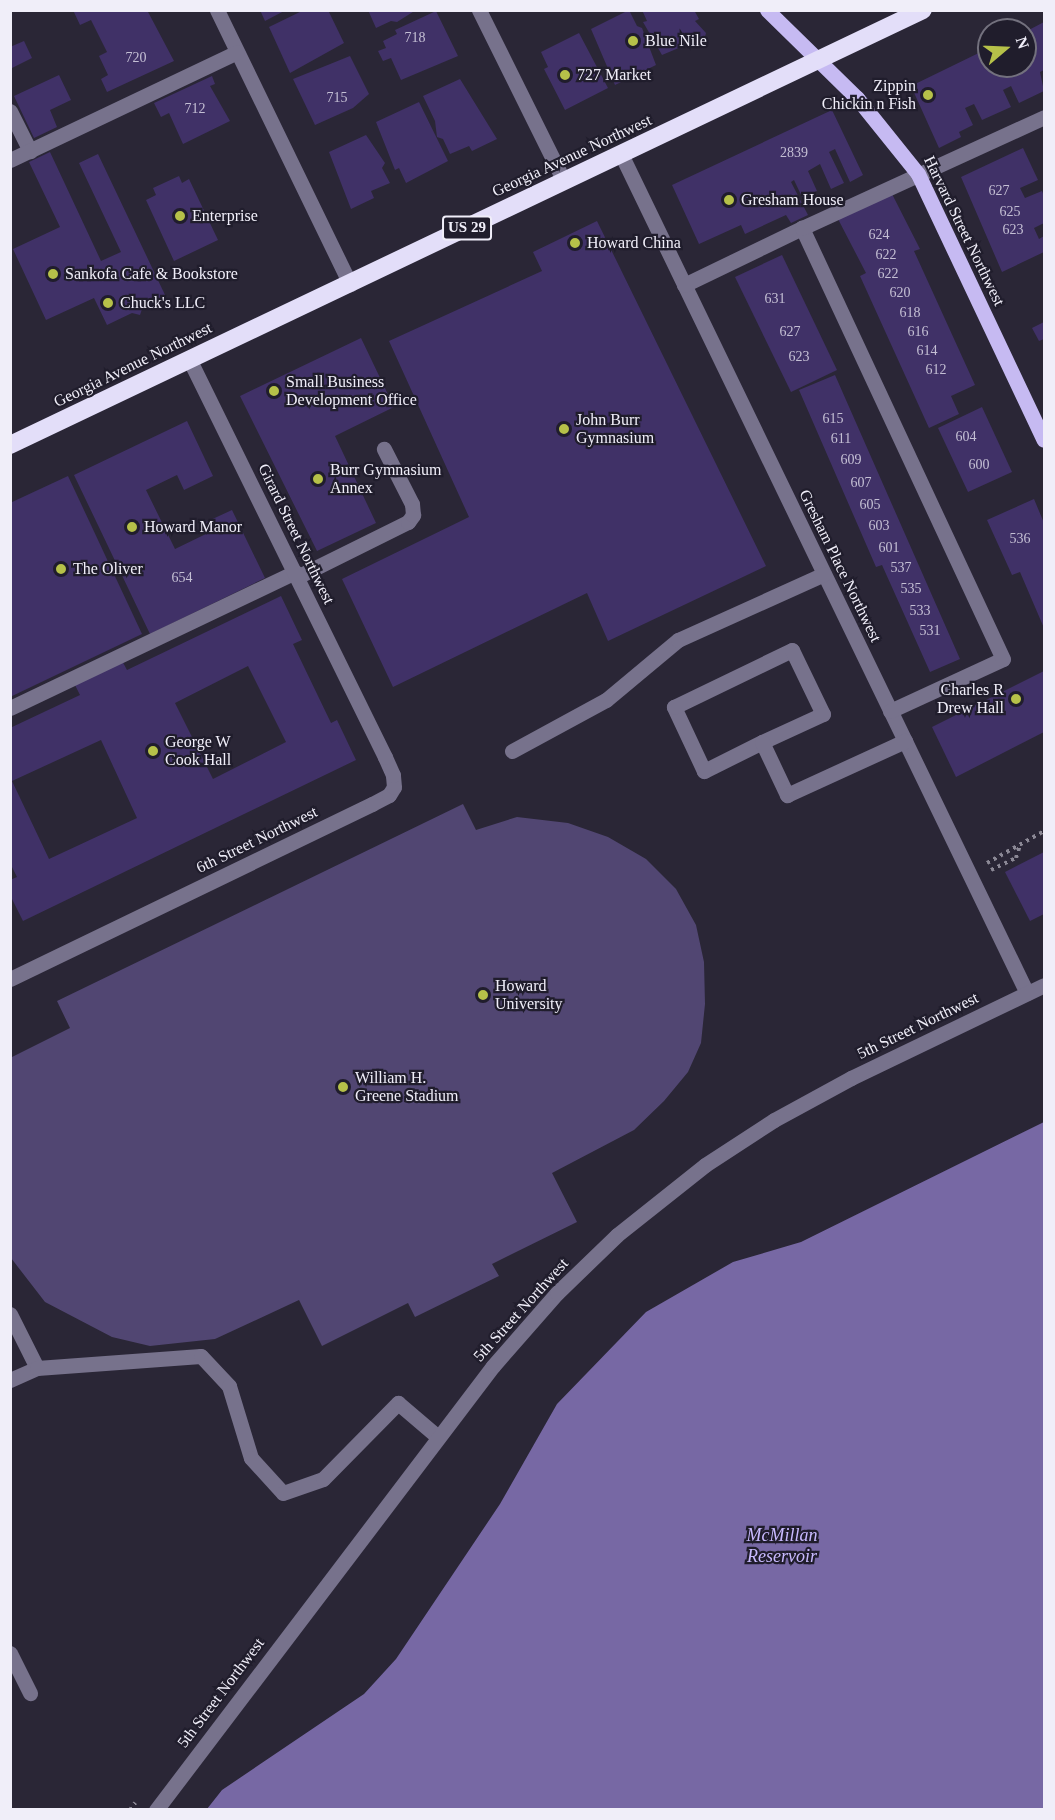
<!DOCTYPE html>
<style>
body{margin:0}
#map{position:relative;width:1055px;height:1820px;overflow:hidden;background:#2a2636;font-family:Georgia,serif}
div>[style]{position:absolute}
.green>*{inset:0;background:#514672}
.water>*{inset:0;background:#7768a4}
.building>*{inset:0;background:#403167}
.path>*{height:4px;margin-top:-2px;transform-origin:0;background:repeating-linear-gradient(90deg,#8b8895 0 3px,transparent 0 7.5px)}
.minor>*{height:15px;margin:-7.5px;padding:0 7.5px;transform-origin:7.5px;border-radius:7.5px;background:#77728c}
.major>*{height:15px;margin:-7.5px;padding:0 7.5px;transform-origin:7.5px;border-radius:7.5px;background:#c6baf2}
.highway>*{height:18px;margin:-9px;padding:0 9px;transform-origin:9px;border-radius:9px;background:#e3def9}
.dots>*{width:16px;height:16px;translate:-50% -50%;box-sizing:border-box;border:3px solid #201d2c;border-radius:50%}
span{translate:-50% -50%;white-space:nowrap;text-align:center;line-height:1.15;-webkit-text-stroke:4.5px #201d2c;paint-order:stroke}
.number-label{font-size:14px;color:#c4bfd4}
.number-label span{-webkit-text-stroke-width:0}
.shield-label span{padding:2px 4px;background:#201d2c;border:2px solid;border-radius:4px;-webkit-text-stroke-width:0}
.shield-label{font-size:15px;color:#f0eef9;font-weight:700}
.poi-label{font-size:16px;color:#f0eef9}
.left{translate:0 -50%;text-align:left}
.right{translate:-100% -50%;text-align:right}
.street-label{font-size:16px;color:#f0eef9}
.water-label{font-size:18px;color:#c8b9fe;font-style:italic}
.frame{position:absolute;inset:0;border:12px solid #f0eef9;pointer-events:none}
.north{position:absolute;left:977px;top:18px;width:60px;height:60px;box-sizing:border-box;background:#201d2c;border:2px solid #73717e;border-radius:50%;rotate:71deg;font-size:16px;font-weight:700;line-height:24px;text-align:center;color:#f0eef9}
.north::after{content:'';display:block;margin:auto;width:21px;height:27px;background:#b6c149;clip-path:polygon(50% 0,100% 100%,50% 72%,0 100%)}
</style>
<div id="map">
<div class="green">
<i style="clip-path:polygon(463px 804px,476px 830px,517px 817px,568px 823px,608px 837px,646px 859px,676px 889px,696px 925px,704px 962px,705px 1004px,701px 1043px,688px 1072px,664px 1101px,634px 1130px,552px 1173px,577px 1222px,492px 1264px,499px 1276px,415px 1317px,408px 1303px,322px 1346px,299px 1300px,215px 1339px,150px 1346px,112px 1337px,45px 1302px,11px 1258px,10px 1058px,70px 1028px,57px 1001px)"></i>
</div>
<div class="water">
<i style="clip-path:polygon(1044px 1122px,1044px 1809px,207px 1809px,222px 1790px,364px 1694px,396px 1659px,500px 1504px,557px 1404px,646px 1312px,733px 1262px,801px 1242px)"></i>
</div>
<div class="building">
<i style="clip-path:polygon(73px 10px,147px 10px,174px 61px,107px 92px,101px 79px,108px 75px,99px 56px,107px 52px,91px 20px,80px 25px)"></i>
<i style="clip-path:polygon(260px 10px,286px 10px,265px 21px)"></i>
<i style="clip-path:polygon(304px 10px,328px 10px,344px 43px,290px 73px,269px 27px)"></i>
<i style="clip-path:polygon(368px 10px,416px 10px,397px 22px,391px 21px,376px 28px)"></i>
<i style="clip-path:polygon(629px 10px,637px 26px,642px 28px,656px 65px,615px 85px,591px 29px)"></i>
<i style="clip-path:polygon(642px 10px,694px 10px,699px 19px,695px 21px,706px 33px,705px 37px,662px 55px,643px 22px,647px 21px)"></i>
<i style="clip-path:polygon(436px 11px,458px 56px,401px 80px,391px 58px,383px 61px,378px 51px,386px 48px,383px 41px,397px 34px,395px 30px)"></i>
<i style="clip-path:polygon(1044px 22px,1044px 70px,1040px 72px,1044px 91px,1019px 103px,1011px 86px,1003px 90px,1011px 107px,982px 120px,974px 104px,965px 108px,973px 125px,959px 132px,961px 137px,939px 148px,911px 86px,989px 48px,989px 66px,1025px 66px,1025px 32px)"></i>
<i style="clip-path:polygon(579px 33px,608px 88px,565px 110px,544px 69px,548px 67px,541px 52px)"></i>
<i style="clip-path:polygon(24px 41px,32px 58px,10px 69px,10px 47px)"></i>
<i style="clip-path:polygon(350px 56px,369px 94px,353px 108px,315px 125px,293px 79px)"></i>
<i style="clip-path:polygon(59px 75px,71px 100px,50px 110px,57px 127px,34px 138px,14px 96px)"></i>
<i style="clip-path:polygon(212px 76px,215px 84px,210px 86px,230px 121px,183px 144px,169px 113px,161px 117px,154px 103px)"></i>
<i style="clip-path:polygon(460px 79px,497px 139px,472px 151px,469px 146px,450px 154px,443px 139px,437px 137px,435px 121px,423px 96px)"></i>
<i style="clip-path:polygon(419px 102px,448px 161px,406px 183px,399px 168px,395px 170px,376px 122px)"></i>
<i style="clip-path:polygon(832px 110px,863px 175px,850px 182px,835px 149px,829px 152px,844px 183px,831px 189px,820px 164px,808px 171px,817px 191px,802px 197px,794px 180px,791px 182px,808px 215px,791px 223px,786px 215px,745px 234px,741px 225px,699px 244px,672px 185px)"></i>
<i style="clip-path:polygon(366px 135px,385px 163px,382px 168px,390px 183px,371px 191px,374px 198px,351px 209px,329px 152px)"></i>
<i style="clip-path:polygon(1023px 148px,1038px 180px,1020px 188px,1025px 198px,1042px 191px,1044px 196px,1044px 223px,1034px 228px,1039px 239px,1044px 236px,1044px 252px,1002px 272px,961px 177px)"></i>
<i style="clip-path:polygon(50px 152px,101px 261px,121px 252px,79px 163px,98px 154px,166px 297px,142px 309px,140px 315px,132px 313px,107px 325px,94px 298px,46px 320px,13px 249px,60px 227px,29px 162px)"></i>
<i style="clip-path:polygon(179px 176px,182px 183px,189px 179px,218px 240px,174px 261px,146px 200px,156px 195px,153px 188px)"></i>
<i style="clip-path:polygon(891px 192px,920px 249px,914px 251px,975px 385px,951px 396px,959px 414px,929px 428px,860px 276px,866px 273px,838px 219px)"></i>
<i style="clip-path:polygon(597px 221px,766px 566px,608px 641px,587px 593px,393px 687px,342px 579px,469px 517px,389px 341px,542px 271px,533px 252px)"></i>
<i style="clip-path:polygon(782px 255px,837px 370px,791px 392px,735px 277px)"></i>
<i style="clip-path:polygon(1044px 322px,1044px 339px,1039px 341px,1032px 328px)"></i>
<i style="clip-path:polygon(361px 338px,394px 407px,335px 436px,376px 523px,317px 551px,240px 396px)"></i>
<i style="clip-path:polygon(835px 375px,960px 659px,930px 672px,882px 565px,876px 567px,799px 390px)"></i>
<i style="clip-path:polygon(982px 407px,1012px 472px,968px 492px,938px 428px)"></i>
<i style="clip-path:polygon(187px 421px,213px 476px,184px 490px,177px 475px,146px 490px,175px 549px,210px 532px,206px 522px,232px 510px,265px 578px,150px 634px,74px 475px)"></i>
<i style="clip-path:polygon(68px 476px,142px 634px,10px 697px,10px 503px)"></i>
<i style="clip-path:polygon(1034px 499px,1044px 523px,1044px 628px,1020px 572px,1012px 575px,987px 520px)"></i>
<i style="clip-path:polygon(evenodd,281px 596px,302px 640px,293px 644px,331px 723px,337px 720px,356px 760px,23px 921px,10px 895px,10px 880px,17px 877px,10px 863px,10px 728px,80px 695px,73px 681px,120px 657px,127px 670px,281px 596px,248px 666px,286px 742px,213px 779px,175px 703px,248px 666px,281px 596px,101px 740px,137px 818px,49px 859px,12px 781px,101px 740px)"></i>
<i style="clip-path:polygon(1044px 671px,1044px 732px,956px 777px,932px 727px)"></i>
<i style="clip-path:polygon(1044px 852px,1044px 914px,1030px 921px,1005px 872px)"></i>
</div>
<div class="path">
<i style="left:987px;top:863px;width:65px;rotate:-29.3deg"></i>
<i style="left:991px;top:870px;width:28px;rotate:-26deg"></i>
<i style="left:1016px;top:858px;width:14px;rotate:-73deg"></i>
<i style="left:130px;top:1810px;width:9px;rotate:-54deg"></i>
</div>
<div class="minor">
<i style="left:217px;top:10px;width:305px;rotate:64.1deg"></i>
<i style="left:479px;top:10px;width:191px;rotate:63.6deg"></i>
<i style="left:10px;top:111px;width:45px;rotate:63.4deg"></i>
<i style="left:621px;top:154px;width:932px;rotate:64.18deg"></i>
<i style="left:10px;top:160px;width:251px;rotate:-25.4deg"></i>
<i style="left:684px;top:285px;width:131px;rotate:-25.8deg"></i>
<i style="left:297px;top:577px;width:124px;rotate:-26.4deg"></i>
<i style="left:408px;top:522px;width:9px;rotate:-54deg"></i>
<i style="left:413px;top:515px;width:11px;rotate:-95deg"></i>
<i style="left:412px;top:504px;width:62px;rotate:-117deg"></i>
<i style="left:10px;top:708px;width:316px;rotate:-25.5deg"></i>
<i style="left:890px;top:711px;width:124px;rotate:-24.7deg"></i>
<i style="left:1003px;top:659px;width:476px;rotate:-115deg"></i>
<i style="left:802px;top:228px;width:266px;rotate:-24.6deg"></i>
<i style="left:762px;top:742px;width:65px;rotate:153.4deg"></i>
<i style="left:704px;top:771px;width:71px;rotate:-115.1deg"></i>
<i style="left:674px;top:707px;width:131px;rotate:-25.8deg"></i>
<i style="left:792px;top:650px;width:71px;rotate:64.2deg"></i>
<i style="left:823px;top:714px;width:67px;rotate:155.3deg"></i>
<i style="left:762px;top:742px;width:59px;rotate:64.7deg"></i>
<i style="left:787px;top:795px;width:130px;rotate:-24.6deg"></i>
<i style="left:512px;top:751px;width:107px;rotate:-28.5deg"></i>
<i style="left:606px;top:700px;width:94px;rotate:-39.8deg"></i>
<i style="left:678px;top:640px;width:160px;rotate:-24.3deg"></i>
<i style="left:10px;top:979px;width:402px;rotate:-25.8deg"></i>
<i style="left:372px;top:804px;width:19px;rotate:-28deg"></i>
<i style="left:389px;top:795px;width:9px;rotate:-58deg"></i>
<i style="left:394px;top:787px;width:12px;rotate:-95deg"></i>
<i style="left:393px;top:775px;width:20px;rotate:-114deg"></i>
<i style="left:385px;top:757px;width:442px;rotate:-116.2deg"></i>
<i style="left:10px;top:1314px;width:60px;rotate:63.4deg"></i>
<i style="left:37px;top:1368px;width:30px;rotate:156deg"></i>
<i style="left:37px;top:1368px;width:164px;rotate:-4.2deg"></i>
<i style="left:201px;top:1356px;width:41px;rotate:47deg"></i>
<i style="left:229px;top:1386px;width:75px;rotate:73deg"></i>
<i style="left:251px;top:1458px;width:47px;rotate:47.6deg"></i>
<i style="left:283px;top:1493px;width:42px;rotate:-19.3deg"></i>
<i style="left:323px;top:1479px;width:107px;rotate:-45.4deg"></i>
<i style="left:398px;top:1403px;width:52px;rotate:40.4deg"></i>
<i style="left:10px;top:1653px;width:45px;rotate:63.4deg"></i>
<i style="left:156px;top:1810px;width:557px;rotate:-52.8deg"></i>
<i style="left:493px;top:1366px;width:97px;rotate:-48.8deg"></i>
<i style="left:557px;top:1293px;width:83px;rotate:-44deg"></i>
<i style="left:617px;top:1235px;width:112px;rotate:-38.5deg"></i>
<i style="left:705px;top:1165px;width:82px;rotate:-33.1deg"></i>
<i style="left:774px;top:1120px;width:88px;rotate:-28.6deg"></i>
<i style="left:851px;top:1078px;width:214px;rotate:-25.7deg"></i>
</div>
<div class="major">
<i style="left:767px;top:10px;width:126px;rotate:44.4deg"></i>
<i style="left:857px;top:98px;width:97px;rotate:51.2deg"></i>
<i style="left:918px;top:174px;width:294px;rotate:64.7deg"></i>
</div>
<div class="highway">
<i style="left:10px;top:445px;width:1011px;rotate:-25.48deg"></i>
</div>
<div class="dots">
<i style="left:633px;top:41px;background:#b6c149"></i>
<i style="left:565px;top:75px;background:#b6c149"></i>
<i style="left:928px;top:95px;background:#b6c149"></i>
<i style="left:729px;top:200px;background:#b6c149"></i>
<i style="left:180px;top:216px;background:#b6c149"></i>
<i style="left:575px;top:243px;background:#b6c149"></i>
<i style="left:53px;top:274px;background:#b6c149"></i>
<i style="left:108px;top:303px;background:#b6c149"></i>
<i style="left:274px;top:391px;background:#b6c149"></i>
<i style="left:564px;top:429px;background:#b6c149"></i>
<i style="left:318px;top:479px;background:#b6c149"></i>
<i style="left:132px;top:527px;background:#b6c149"></i>
<i style="left:61px;top:569px;background:#b6c149"></i>
<i style="left:1016px;top:699px;background:#b6c149"></i>
<i style="left:153px;top:751px;background:#b6c149"></i>
<i style="left:483px;top:995px;background:#b6c149"></i>
<i style="left:343px;top:1087px;background:#b6c149"></i>
</div>
<div class="number-label">
<span style="left:415px;top:38px">718</span>
<span style="left:136px;top:58px">720</span>
<span style="left:337px;top:98px">715</span>
<span style="left:195px;top:109px">712</span>
<span style="left:794px;top:153px">2839</span>
<span style="left:999px;top:191px">627</span>
<span style="left:1010px;top:212px">625</span>
<span style="left:1013px;top:230px">623</span>
<span style="left:879px;top:235px">624</span>
<span style="left:886px;top:255px">622</span>
<span style="left:888px;top:274px">622</span>
<span style="left:900px;top:293px">620</span>
<span style="left:775px;top:299px">631</span>
<span style="left:910px;top:313px">618</span>
<span style="left:790px;top:332px">627</span>
<span style="left:918px;top:332px">616</span>
<span style="left:927px;top:351px">614</span>
<span style="left:799px;top:357px">623</span>
<span style="left:936px;top:370px">612</span>
<span style="left:833px;top:419px">615</span>
<span style="left:966px;top:437px">604</span>
<span style="left:841px;top:439px">611</span>
<span style="left:851px;top:460px">609</span>
<span style="left:979px;top:465px">600</span>
<span style="left:861px;top:483px">607</span>
<span style="left:870px;top:505px">605</span>
<span style="left:879px;top:526px">603</span>
<span style="left:1020px;top:539px">536</span>
<span style="left:889px;top:548px">601</span>
<span style="left:901px;top:568px">537</span>
<span style="left:182px;top:578px">654</span>
<span style="left:911px;top:589px">535</span>
<span style="left:920px;top:611px">533</span>
<span style="left:930px;top:631px">531</span>
</div>
<div class="shield-label">
<span style="left:467px;top:228px">US 29</span>
</div>
<div class="poi-label">
<span class="left" style="left:645px;top:41px">Blue Nile</span>
<span class="left" style="left:577px;top:75px">727 Market</span>
<span class="right" style="left:916px;top:95px">Zippin<br>Chickin n Fish</span>
<span class="left" style="left:741px;top:200px">Gresham House</span>
<span class="left" style="left:192px;top:216px">Enterprise</span>
<span class="left" style="left:587px;top:243px">Howard China</span>
<span class="left" style="left:65px;top:274px">Sankofa Cafe &amp; Bookstore</span>
<span class="left" style="left:120px;top:303px">Chuck's LLC</span>
<span class="left" style="left:286px;top:391px">Small Business<br>Development Office</span>
<span class="left" style="left:576px;top:429px">John Burr<br>Gymnasium</span>
<span class="left" style="left:330px;top:479px">Burr Gymnasium<br>Annex</span>
<span class="left" style="left:144px;top:527px">Howard Manor</span>
<span class="left" style="left:73px;top:569px">The Oliver</span>
<span class="right" style="left:1004px;top:699px">Charles R<br>Drew Hall</span>
<span class="left" style="left:165px;top:751px">George W<br>Cook Hall</span>
<span class="left" style="left:495px;top:995px">Howard<br>University</span>
<span class="left" style="left:355px;top:1087px">William H.<br>Greene Stadium</span>
</div>
<div class="street-label">
<span style="left:572px;top:156px;rotate:-25deg">Georgia Avenue Northwest</span>
<span style="left:964px;top:231px;rotate:64deg">Harvard Street Northwest</span>
<span style="left:133px;top:365px;rotate:-26deg">Georgia Avenue Northwest</span>
<span style="left:296px;top:534px;rotate:64deg">Girard Street Northwest</span>
<span style="left:840px;top:566px;rotate:64deg">Gresham Place Northwest</span>
<span style="left:257px;top:840px;rotate:-26deg">6th Street Northwest</span>
<span style="left:918px;top:1026px;rotate:-26deg">5th Street Northwest</span>
<span style="left:521px;top:1310px;rotate:-48deg">5th Street Northwest</span>
<span style="left:221px;top:1693px;rotate:-53deg">5th Street Northwest</span>
</div>
<div class="water-label">
<span style="left:782px;top:1546px">McMillan<br>Reservoir</span>
</div>
<div class="frame"></div>
<div class="north">N</div>
</div>
